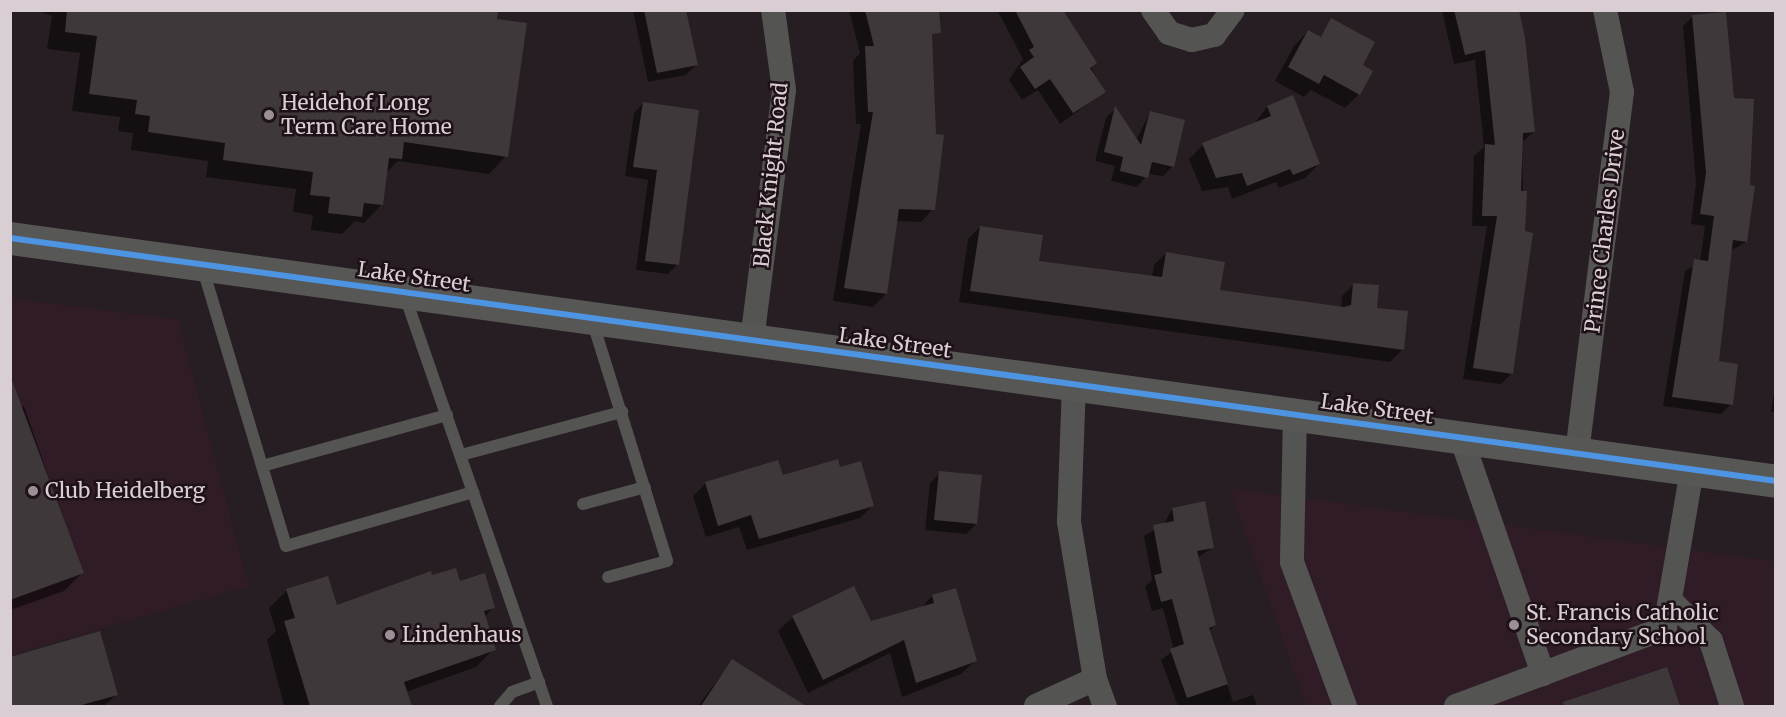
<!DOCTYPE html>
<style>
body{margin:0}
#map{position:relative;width:1786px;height:717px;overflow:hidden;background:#261e22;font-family:Merriweather,serif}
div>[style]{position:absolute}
.built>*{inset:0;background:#301c26}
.shadow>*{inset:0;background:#0007}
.building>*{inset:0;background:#3e383a}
.service>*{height:12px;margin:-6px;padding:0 6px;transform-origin:6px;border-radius:6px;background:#545453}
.minor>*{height:24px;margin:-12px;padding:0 12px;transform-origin:12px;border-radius:12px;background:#545453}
.secondary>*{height:33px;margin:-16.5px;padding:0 16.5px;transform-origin:16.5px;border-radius:16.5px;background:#575856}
.cycleway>*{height:6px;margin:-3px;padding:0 3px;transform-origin:3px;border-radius:3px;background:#4d94e3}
.dots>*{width:16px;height:16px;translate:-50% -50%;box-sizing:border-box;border:3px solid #1f1118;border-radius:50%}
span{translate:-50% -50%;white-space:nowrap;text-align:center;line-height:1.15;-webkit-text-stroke:5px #1f1118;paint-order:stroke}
.poi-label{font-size:21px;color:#d9ced3}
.left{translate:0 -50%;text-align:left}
.street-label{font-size:21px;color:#d9ced3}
.frame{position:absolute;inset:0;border:12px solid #d9ced3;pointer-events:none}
</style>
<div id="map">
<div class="built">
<i style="clip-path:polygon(11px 298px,178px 319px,249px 586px,11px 655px)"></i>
<i style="clip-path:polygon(1229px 488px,1775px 561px,1775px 706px,1306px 706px)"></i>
</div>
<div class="shadow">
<i style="clip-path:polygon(36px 10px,495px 10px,506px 156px,489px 174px,398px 161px,386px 173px,381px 205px,364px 223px,355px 221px,342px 234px,311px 230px,313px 215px,293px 212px,296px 189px,206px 177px,208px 161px,131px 150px,133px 133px,118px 131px,120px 117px,72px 111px,80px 53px,47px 49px,52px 16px)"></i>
<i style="clip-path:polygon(633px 10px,685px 10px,696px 65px,686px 75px,648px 82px)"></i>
<i style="clip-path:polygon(849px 10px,901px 10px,935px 136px,933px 209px,921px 222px,896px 221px,886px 294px,873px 307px,833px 301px,861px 124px,856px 124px,853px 61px,860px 53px)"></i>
<i style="clip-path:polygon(997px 10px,1061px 10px,1104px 92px,1060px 124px,1038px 90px,1022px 100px,1009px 80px,1023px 59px)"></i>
<i style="clip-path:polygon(1442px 10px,1494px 10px,1534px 132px,1522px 142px,1524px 233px,1511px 374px,1501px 384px,1463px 379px,1487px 226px,1472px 226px,1474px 156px,1484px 147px,1475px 60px,1454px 64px)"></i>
<i style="clip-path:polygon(1693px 16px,1746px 242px,1730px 251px,1717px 362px,1731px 404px,1721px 414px,1663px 406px,1685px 271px,1700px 262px,1705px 226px,1691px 224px,1696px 183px,1683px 26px)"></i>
<i style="clip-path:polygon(1334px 21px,1361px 66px,1359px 94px,1345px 108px,1311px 90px,1304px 97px,1275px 81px,1294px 46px,1308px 31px,1322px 38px)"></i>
<i style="clip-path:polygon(643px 103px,678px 264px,668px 274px,636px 270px,648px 180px,625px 176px,634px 113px)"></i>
<i style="clip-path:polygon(1267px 107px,1319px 164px,1305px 178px,1279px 188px,1276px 182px,1232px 199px,1228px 187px,1202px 191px,1189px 159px,1203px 145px,1254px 124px)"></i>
<i style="clip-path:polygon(1115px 109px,1136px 140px,1150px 113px,1173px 166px,1163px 176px,1148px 174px,1137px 187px,1111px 181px,1115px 166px,1095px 161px,1106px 118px)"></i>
<i style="clip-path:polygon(980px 227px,1038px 263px,1152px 277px,1154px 265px,1166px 253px,1219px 292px,1341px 308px,1342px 296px,1354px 284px,1375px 309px,1406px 312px,1402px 350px,1390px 362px,959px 302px,968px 239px)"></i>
<i style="clip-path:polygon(1776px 378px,1776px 413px,1771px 412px)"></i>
<i style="clip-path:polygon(24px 406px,82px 573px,64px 591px,10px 610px,10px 411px)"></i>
<i style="clip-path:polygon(777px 462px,782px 477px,839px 469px,873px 505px,860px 518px,747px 550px,739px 527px,706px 537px,693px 496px,705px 484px)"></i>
<i style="clip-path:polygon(940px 473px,976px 524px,966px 534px,925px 530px,930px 483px)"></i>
<i style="clip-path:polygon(1172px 509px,1212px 548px,1197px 558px,1215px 625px,1209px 631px,1233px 702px,1253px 695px,1257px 706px,1178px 706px,1161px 660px,1174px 650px,1163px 608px,1152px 611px,1145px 587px,1152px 580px,1144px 536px,1164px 524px)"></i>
<i style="clip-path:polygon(431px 577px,459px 583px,494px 607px,484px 617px,494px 649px,476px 667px,406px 692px,412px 706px,284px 706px,267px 640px,276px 631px,269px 608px,287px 590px,336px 607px)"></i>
<i style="clip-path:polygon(932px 596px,976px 660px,961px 674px,902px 697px,890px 653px,808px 693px,778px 631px,793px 617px,870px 623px,920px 609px)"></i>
<i style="clip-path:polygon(732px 661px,786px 696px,780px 706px,698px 706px)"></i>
<i style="clip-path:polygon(10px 666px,117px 694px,104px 706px,10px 706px)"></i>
<i style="clip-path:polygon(1666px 669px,1678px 706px,1571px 706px,1579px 699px)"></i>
</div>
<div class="building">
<i style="clip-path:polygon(67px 10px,498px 10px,497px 19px,527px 23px,508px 157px,404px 142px,402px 159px,389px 158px,383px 205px,364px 203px,362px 217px,328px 213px,330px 197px,310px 195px,313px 172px,223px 160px,225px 143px,148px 132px,150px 116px,135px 114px,137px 100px,89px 94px,97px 36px,65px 32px)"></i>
<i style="clip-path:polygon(644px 10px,686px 10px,698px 65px,657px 73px)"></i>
<i style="clip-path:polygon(865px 10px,939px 10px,941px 33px,932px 34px,936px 134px,944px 135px,935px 210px,899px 209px,887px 294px,844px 288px,873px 112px,868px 112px,865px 46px,874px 46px)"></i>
<i style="clip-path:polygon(1015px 10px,1063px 10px,1097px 63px,1090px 68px,1106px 92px,1073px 113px,1050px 79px,1035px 89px,1020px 67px,1034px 57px,1029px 50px,1034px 47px)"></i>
<i style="clip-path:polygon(1454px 10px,1519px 10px,1525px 38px,1535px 132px,1523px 133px,1521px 191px,1527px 191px,1525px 231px,1533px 233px,1513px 374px,1473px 368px,1497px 216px,1482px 216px,1485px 144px,1495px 145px,1485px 50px,1465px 55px)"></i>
<i style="clip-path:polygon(1726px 12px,1734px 98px,1754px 99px,1750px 185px,1755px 186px,1747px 242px,1733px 240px,1719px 361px,1738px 364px,1733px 405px,1672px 397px,1694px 259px,1708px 261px,1714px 216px,1700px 214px,1706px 173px,1692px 15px)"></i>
<i style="clip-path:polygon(1331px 18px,1375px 42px,1363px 65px,1373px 71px,1360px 95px,1324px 75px,1319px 84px,1288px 67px,1308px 30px,1321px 37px)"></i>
<i style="clip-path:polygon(1293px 95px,1320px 164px,1293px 175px,1290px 169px,1247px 186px,1242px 173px,1216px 178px,1202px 143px,1271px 116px,1267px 106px)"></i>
<i style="clip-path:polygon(643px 102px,699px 110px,679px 265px,645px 261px,657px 170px,633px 167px)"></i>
<i style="clip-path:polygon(1115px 106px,1141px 145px,1150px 111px,1185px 120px,1174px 167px,1152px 162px,1148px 178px,1120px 171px,1123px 157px,1104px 152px)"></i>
<i style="clip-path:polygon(980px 226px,1043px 235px,1039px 261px,1162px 277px,1166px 252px,1225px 262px,1220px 290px,1344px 307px,1351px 305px,1353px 283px,1379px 285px,1377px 308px,1408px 311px,1404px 350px,970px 291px)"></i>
<i style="clip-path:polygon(10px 375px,84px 573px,10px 600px)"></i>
<i style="clip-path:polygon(838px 459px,840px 467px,861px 461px,874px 506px,759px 539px,751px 515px,718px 526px,705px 482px,778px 460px,783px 475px)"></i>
<i style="clip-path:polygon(939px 471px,982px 475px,977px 524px,934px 520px)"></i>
<i style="clip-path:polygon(1205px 501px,1214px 548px,1197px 551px,1216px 625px,1209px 628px,1228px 684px,1187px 698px,1170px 649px,1184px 644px,1172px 599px,1161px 602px,1154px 575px,1162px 573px,1153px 525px,1174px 521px,1172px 508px)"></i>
<i style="clip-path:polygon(456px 568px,460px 581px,485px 573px,495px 608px,484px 611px,496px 650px,404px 682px,412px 706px,310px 706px,284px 621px,295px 618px,286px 589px,328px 576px,337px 605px,431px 571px,432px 575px)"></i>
<i style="clip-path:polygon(854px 586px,871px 621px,934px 603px,932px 595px,956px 588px,977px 661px,916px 683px,904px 640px,823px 680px,792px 616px)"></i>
<i style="clip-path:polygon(100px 631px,118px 695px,78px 706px,10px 706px,10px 657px)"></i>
<i style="clip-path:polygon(732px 659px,806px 706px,701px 706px)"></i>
<i style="clip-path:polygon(1667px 667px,1680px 706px,1564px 706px,1563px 702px)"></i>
</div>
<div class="service">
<i style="left:202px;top:266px;width:292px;rotate:73.3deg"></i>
<i style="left:286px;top:546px;width:195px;rotate:-16.1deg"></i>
<i style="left:405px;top:296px;width:434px;rotate:70.9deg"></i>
<i style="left:592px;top:320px;width:252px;rotate:72.7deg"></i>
<i style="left:667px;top:561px;width:61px;rotate:164.8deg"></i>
<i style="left:461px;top:455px;width:167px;rotate:-15deg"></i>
<i style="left:262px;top:466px;width:192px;rotate:-15.4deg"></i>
<i style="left:583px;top:504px;width:64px;rotate:-15.3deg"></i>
<i style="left:500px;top:706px;width:18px;rotate:-49deg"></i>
<i style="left:512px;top:692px;width:29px;rotate:-20deg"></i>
</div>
<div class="minor">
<i style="left:1153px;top:10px;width:28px;rotate:55deg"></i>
<i style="left:1169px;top:33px;width:24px;rotate:17deg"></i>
<i style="left:1192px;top:40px;width:23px;rotate:-13deg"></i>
<i style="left:1214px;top:35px;width:31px;rotate:-53deg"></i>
<i style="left:752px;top:340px;width:252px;rotate:-82.7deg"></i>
<i style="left:784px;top:90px;width:81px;rotate:-97.8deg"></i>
<i style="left:1074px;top:384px;width:138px;rotate:92.1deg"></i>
<i style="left:1069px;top:522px;width:159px;rotate:80.6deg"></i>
<i style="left:1095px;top:679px;width:29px;rotate:70deg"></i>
<i style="left:1295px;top:415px;width:147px;rotate:91.2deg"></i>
<i style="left:1292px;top:562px;width:153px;rotate:69.8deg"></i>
<i style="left:1461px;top:437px;width:251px;rotate:70.9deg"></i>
<i style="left:1577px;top:453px;width:364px;rotate:-82.9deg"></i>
<i style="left:1622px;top:92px;width:84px;rotate:-101.7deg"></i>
<i style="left:1670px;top:600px;width:58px;rotate:45deg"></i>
<i style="left:1711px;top:641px;width:68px;rotate:72.1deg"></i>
<i style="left:1036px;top:706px;width:65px;rotate:-24.6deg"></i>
<i style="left:1456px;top:706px;width:223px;rotate:-20.5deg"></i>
<i style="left:1665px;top:628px;width:160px;rotate:-80.3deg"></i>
</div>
<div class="secondary">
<i style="left:10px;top:238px;width:1783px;rotate:7.83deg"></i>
</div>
<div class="cycleway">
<i style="left:10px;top:238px;width:1783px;rotate:7.83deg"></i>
</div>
<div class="dots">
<i style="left:269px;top:115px;background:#9a9095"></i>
<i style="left:33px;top:491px;background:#9a9095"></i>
<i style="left:1514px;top:625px;background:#9a9095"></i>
<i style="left:390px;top:635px;background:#9a9095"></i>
</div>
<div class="poi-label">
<span class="left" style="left:281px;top:115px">Heidehof Long<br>Term Care Home</span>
<span class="left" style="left:45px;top:491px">Club Heidelberg</span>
<span class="left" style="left:1526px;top:625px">St. Francis Catholic<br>Secondary School</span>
<span class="left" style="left:402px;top:635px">Lindenhaus</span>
</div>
<div class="street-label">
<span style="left:771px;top:175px;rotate:-84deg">Black Knight Road</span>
<span style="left:1605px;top:231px;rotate:-83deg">Prince Charles Drive</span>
<span style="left:414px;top:277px;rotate:8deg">Lake Street</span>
<span style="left:895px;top:343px;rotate:8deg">Lake Street</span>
<span style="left:1377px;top:409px;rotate:8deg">Lake Street</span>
</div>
<div class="frame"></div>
</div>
